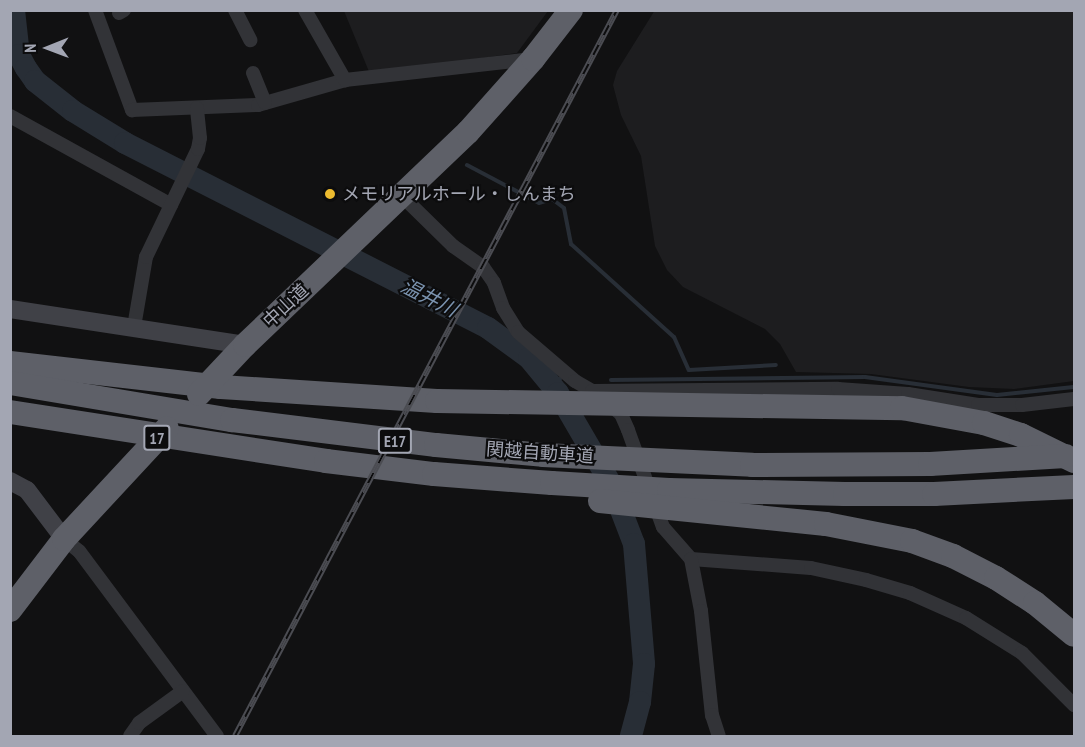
<!DOCTYPE html>
<meta charset="utf-8">
<style>
body{margin:0}
#map{position:relative;width:1085px;height:747px;overflow:hidden;background:#111112;font-family:"PT Sans Narrow","Noto Sans JP",sans-serif}
div>[style]{position:absolute}
.built>*{inset:0;background:#1d1d1f}
.stream>*{height:4px;margin:-2px;padding:0 2px;transform-origin:2px;border-radius:2px;background:#282e36}
.river>*{height:22px;margin:-11px;padding:0 11px;transform-origin:11px;border-radius:11px;background:#282e36}
.street>*{height:14px;margin:-7px;padding:0 7px;transform-origin:7px;border-radius:7px;background:#323337}
.secondary>*{height:18px;margin:-9px;padding:0 9px;transform-origin:9px;border-radius:9px;background:#404147}
.highway>*{height:24px;margin:-12px;padding:0 12px;transform-origin:12px;border-radius:12px;background:#5e6068}
.rail>*{height:6px;margin-top:-3px;transform-origin:0;background:repeating-linear-gradient(90deg,#0c0c0d 0 11px,#4b4c52 0 22px);box-sizing:border-box;border-block:2px solid #4b4c52}
.dots>*{width:16px;height:16px;translate:-50% -50%;box-sizing:border-box;border:3px solid #0c0c0d;border-radius:50%}
span{translate:-50% -50%;white-space:nowrap;text-align:center;line-height:1.15;-webkit-text-stroke:4.5px #0c0c0d;paint-order:stroke}
.shield-label span{padding:2px 4px;background:#0c0c0d;border:2px solid;border-radius:4px;-webkit-text-stroke-width:0}
.shield-label{font-size:16px;color:#a3a6b3;font-weight:700}
.poi-label{font-size:18px;color:#a3a6b3}
.left{translate:0 -50%;text-align:left}
.street-label{font-size:18px;color:#a3a6b3}
.water-label{font-size:20px;color:#7a92ae;font-style:italic}
.frame{position:absolute;inset:0;border:12px solid #a3a6b3;pointer-events:none}
.north{position:absolute;left:18px;top:18px;width:60px;height:60px;-webkit-text-stroke:4px #0c0c0d;paint-order:stroke;rotate:269deg;font-size:16px;font-weight:700;line-height:24px;text-align:center;color:#a3a6b3}
.north::after{content:'';display:block;margin:auto;width:21px;height:27px;background:#a3a6b3;clip-path:polygon(50% 0,100% 100%,50% 72%,0 100%)}
</style>
<div id="map">
<div class="built">
<i style="clip-path:polygon(655px 10px,1074px 11px,1074px 381px,1014px 389px,969px 387px,871px 374px,796px 372px,780px 344px,765px 329px,683px 287px,667px 270px,655px 246px,641px 156px,621px 115px,613px 85px,617px 71px)"></i>
<i style="clip-path:polygon(344px 11px,548px 11px,517px 53px,370px 74px)"></i>
</div>
<div class="stream">
<i style="left:467px;top:165px;width:81px;rotate:27.8deg"></i>
<i style="left:539px;top:203px;width:14px;rotate:-17deg"></i>
<i style="left:552px;top:199px;width:15px;rotate:37deg"></i>
<i style="left:564px;top:208px;width:37px;rotate:79deg"></i>
<i style="left:571px;top:244px;width:139px;rotate:42.1deg"></i>
<i style="left:674px;top:337px;width:36px;rotate:66deg"></i>
<i style="left:689px;top:370px;width:87px;rotate:-3.3deg"></i>
<i style="left:546px;top:379px;width:14px"></i>
<i style="left:611px;top:380px;width:254px;rotate:-0.7deg"></i>
<i style="left:865px;top:377px;width:133px;rotate:7.8deg"></i>
<i style="left:997px;top:395px;width:77px;rotate:-5.9deg"></i>
</div>
<div class="river">
<i style="left:14px;top:10px;width:45px;rotate:83.7deg"></i>
<i style="left:19px;top:55px;width:15px;rotate:62deg"></i>
<i style="left:26px;top:68px;width:16px;rotate:55deg"></i>
<i style="left:35px;top:81px;width:48px;rotate:38.3deg"></i>
<i style="left:73px;top:111px;width:61px;rotate:31.6deg"></i>
<i style="left:125px;top:143px;width:407px;rotate:27deg"></i>
<i style="left:488px;top:328px;width:51px;rotate:36.2deg"></i>
<i style="left:529px;top:358px;width:45px;rotate:50.4deg"></i>
<i style="left:558px;top:393px;width:105px;rotate:59.8deg"></i>
<i style="left:611px;top:484px;width:64px;rotate:69deg"></i>
<i style="left:634px;top:544px;width:120px;rotate:85.2deg"></i>
<i style="left:644px;top:664px;width:38px;rotate:96deg"></i>
<i style="left:640px;top:702px;width:35px;rotate:105deg"></i>
</div>
<div class="street">
<i style="left:95px;top:10px;width:107px;rotate:69.7deg"></i>
<i style="left:132px;top:110px;width:126px;rotate:-2.3deg"></i>
<i style="left:258px;top:105px;width:91px;rotate:-16deg"></i>
<i style="left:345px;top:80px;width:188px;rotate:-6.4deg"></i>
<i style="left:235px;top:10px;width:34px;rotate:63deg"></i>
<i style="left:305px;top:10px;width:81px;rotate:60.3deg"></i>
<i style="left:119px;top:13px;width:6px;rotate:-31deg"></i>
<i style="left:253px;top:73px;width:32px;rotate:68deg"></i>
<i style="left:10px;top:116px;width:184px;rotate:28.9deg"></i>
<i style="left:403px;top:197px;width:70px;rotate:44.4deg"></i>
<i style="left:453px;top:246px;width:37px;rotate:35deg"></i>
<i style="left:483px;top:267px;width:19px;rotate:55deg"></i>
<i style="left:494px;top:283px;width:27px;rotate:70deg"></i>
<i style="left:503px;top:308px;width:28px;rotate:58deg"></i>
<i style="left:518px;top:332px;width:75px;rotate:40.7deg"></i>
<i style="left:575px;top:381px;width:20px;rotate:30deg"></i>
<i style="left:592px;top:391px;width:246px;rotate:-0.5deg"></i>
<i style="left:838px;top:389px;width:70px;rotate:4.1deg"></i>
<i style="left:908px;top:394px;width:71px;rotate:8.9deg"></i>
<i style="left:978px;top:405px;width:44px"></i>
<i style="left:1022px;top:405px;width:52px;rotate:-6.6deg"></i>
<i style="left:134px;top:327px;width:71px;rotate:-80.3deg"></i>
<i style="left:146px;top:257px;width:120px;rotate:-64.3deg"></i>
<i style="left:198px;top:149px;width:11px;rotate:-80deg"></i>
<i style="left:200px;top:138px;width:30px;rotate:-96deg"></i>
<i style="left:610px;top:405px;width:14px;rotate:39deg"></i>
<i style="left:621px;top:414px;width:17px;rotate:66deg"></i>
<i style="left:628px;top:430px;width:103px;rotate:70.2deg"></i>
<i style="left:663px;top:527px;width:43px;rotate:48.8deg"></i>
<i style="left:691px;top:559px;width:120px;rotate:4.3deg"></i>
<i style="left:811px;top:568px;width:56px;rotate:12.3deg"></i>
<i style="left:866px;top:580px;width:46px;rotate:16.5deg"></i>
<i style="left:910px;top:593px;width:61px;rotate:24.1deg"></i>
<i style="left:966px;top:618px;width:66px;rotate:32deg"></i>
<i style="left:1022px;top:653px;width:74px;rotate:45deg"></i>
<i style="left:64px;top:539px;width:19px;rotate:39deg"></i>
<i style="left:79px;top:551px;width:231px;rotate:53.3deg"></i>
<i style="left:691px;top:559px;width:53px;rotate:79.1deg"></i>
<i style="left:701px;top:611px;width:105px;rotate:84deg"></i>
<i style="left:712px;top:715px;width:22px;rotate:72deg"></i>
<i style="left:130px;top:736px;width:16px;rotate:-55deg"></i>
<i style="left:139px;top:723px;width:54px;rotate:-36deg"></i>
</div>
<div class="secondary">
<i style="left:10px;top:309px;width:238px;rotate:8.7deg"></i>
<i style="left:10px;top:481px;width:19px;rotate:28deg"></i>
<i style="left:27px;top:490px;width:61px;rotate:52.9deg"></i>
</div>
<div class="highway">
<i style="left:10px;top:363px;width:212px;rotate:6.5deg"></i>
<i style="left:221px;top:387px;width:216px;rotate:3.7deg"></i>
<i style="left:437px;top:401px;width:465px;rotate:0.9deg"></i>
<i style="left:902px;top:408px;width:83px;rotate:10.4deg"></i>
<i style="left:984px;top:423px;width:39px;rotate:18deg"></i>
<i style="left:1021px;top:435px;width:59px;rotate:26.1deg"></i>
<i style="left:10px;top:383px;width:225px;rotate:9.5deg"></i>
<i style="left:232px;top:420px;width:206px;rotate:7deg"></i>
<i style="left:436px;top:445px;width:107px;rotate:5.3deg"></i>
<i style="left:543px;top:455px;width:209px;rotate:2.7deg"></i>
<i style="left:752px;top:465px;width:178px;rotate:-0.3deg"></i>
<i style="left:930px;top:464px;width:136px;rotate:-3.4deg"></i>
<i style="left:199px;top:394px;width:67px;rotate:-46.8deg"></i>
<i style="left:245px;top:345px;width:308px;rotate:-43.7deg"></i>
<i style="left:468px;top:132px;width:98px;rotate:-48.3deg"></i>
<i style="left:533px;top:59px;width:62px;rotate:-52.2deg"></i>
<i style="left:10px;top:412px;width:320px;rotate:8.8deg"></i>
<i style="left:326px;top:461px;width:109px;rotate:6.9deg"></i>
<i style="left:434px;top:474px;width:118px;rotate:4.4deg"></i>
<i style="left:552px;top:483px;width:117px;rotate:3.4deg"></i>
<i style="left:669px;top:490px;width:176px;rotate:1.3deg"></i>
<i style="left:845px;top:494px;width:89px"></i>
<i style="left:934px;top:494px;width:140px;rotate:-2.9deg"></i>
<i style="left:600px;top:501px;width:227px;rotate:5.8deg"></i>
<i style="left:826px;top:524px;width:88px;rotate:11.2deg"></i>
<i style="left:912px;top:541px;width:44px;rotate:20.1deg"></i>
<i style="left:953px;top:556px;width:48px;rotate:27.1deg"></i>
<i style="left:996px;top:578px;width:46px;rotate:32.7deg"></i>
<i style="left:1035px;top:603px;width:50px;rotate:39.4deg"></i>
<i style="left:10px;top:610px;width:89px;rotate:-52.7deg"></i>
<i style="left:64px;top:539px;width:151px;rotate:-47.1deg"></i>
</div>
<div class="rail">
<i style="left:235px;top:736px;width:820px;rotate:-62.25deg"></i>
</div>
<div class="dots">
<i style="left:330px;top:194px;background:#ecbb2f"></i>
</div>
<div class="shield-label">
<span style="left:157px;top:438px">17</span>
<span style="left:395px;top:441px">E17</span>
</div>
<div class="poi-label">
<span class="left" style="left:342px;top:194px">メモリアルホール・しんまち</span>
</div>
<div class="street-label">
<span style="left:286px;top:306px;rotate:-43deg">中山道</span>
<span style="left:540px;top:453px;rotate:4deg">関越自動車道</span>
</div>
<div class="water-label">
<span style="left:429px;top:298px;rotate:27deg">温井川</span>
</div>
<div class="frame"></div>
<div class="north">N</div>
</div>
